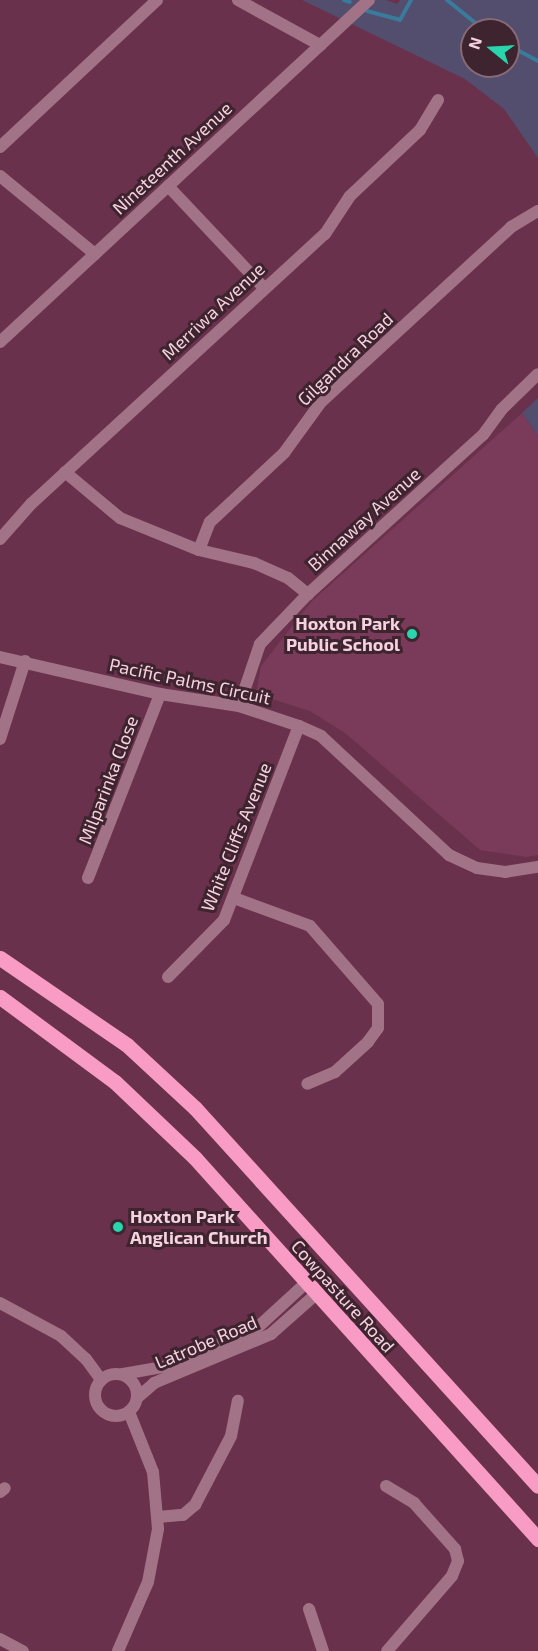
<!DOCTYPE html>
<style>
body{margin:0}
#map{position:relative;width:538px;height:1651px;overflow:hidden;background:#6a314c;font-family:"Exo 2",sans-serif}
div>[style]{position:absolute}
.built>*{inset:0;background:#7a3a59}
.green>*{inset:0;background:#534d6e}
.stream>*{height:4px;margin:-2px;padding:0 2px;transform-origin:2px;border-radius:2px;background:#3a7b9b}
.minor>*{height:12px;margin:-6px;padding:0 6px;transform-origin:6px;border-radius:6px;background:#a27387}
.tertiary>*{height:12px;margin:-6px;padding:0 6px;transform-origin:6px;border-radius:6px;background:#a27387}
.tertiary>.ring{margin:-6px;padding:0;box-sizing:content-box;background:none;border:12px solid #a27387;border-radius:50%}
.primary>*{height:15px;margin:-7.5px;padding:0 7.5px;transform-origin:7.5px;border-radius:7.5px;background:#f89bc5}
.dots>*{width:16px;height:16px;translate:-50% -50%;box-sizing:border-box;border:3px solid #3e242f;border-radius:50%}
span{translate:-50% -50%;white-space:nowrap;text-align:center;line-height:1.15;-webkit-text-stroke:6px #3e242f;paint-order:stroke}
.street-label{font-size:18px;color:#f6d2e0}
.poi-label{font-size:18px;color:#f6d2e0;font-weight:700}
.right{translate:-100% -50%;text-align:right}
.left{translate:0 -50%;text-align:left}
.north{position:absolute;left:460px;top:18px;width:60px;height:60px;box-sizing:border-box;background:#3e242f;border:2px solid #886a76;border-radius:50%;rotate:288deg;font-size:16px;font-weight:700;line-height:24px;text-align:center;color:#f6d2e0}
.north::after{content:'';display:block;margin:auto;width:21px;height:27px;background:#28d5ad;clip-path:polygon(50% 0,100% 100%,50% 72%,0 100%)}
</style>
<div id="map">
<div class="built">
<i style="clip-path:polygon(522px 413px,538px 436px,538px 855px,526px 857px,480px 850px,345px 733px,310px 711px,256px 694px,261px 666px,311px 602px)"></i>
</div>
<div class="green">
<i style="clip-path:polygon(evenodd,302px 0,386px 0,397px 4px,400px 0,538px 0,538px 158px,504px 109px,465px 79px,302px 0,472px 30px,508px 30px,508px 66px,472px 66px,472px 30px)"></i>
<i style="clip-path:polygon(538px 398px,538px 436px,522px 413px)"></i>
</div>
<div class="stream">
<i style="left:344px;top:0;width:6px;rotate:18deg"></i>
<i style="left:447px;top:0;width:48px;rotate:39deg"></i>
<i style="left:367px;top:11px;width:34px;rotate:15deg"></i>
<i style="left:400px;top:20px;width:23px;rotate:-61deg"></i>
<i style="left:508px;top:45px;width:34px;rotate:28deg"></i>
</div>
<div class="minor">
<i style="left:238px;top:0;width:94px;rotate:28.8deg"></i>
<i style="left:0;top:147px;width:215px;rotate:-43.1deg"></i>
<i style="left:0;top:176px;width:123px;rotate:39.4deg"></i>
<i style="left:168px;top:186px;width:140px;rotate:46.7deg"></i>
<i style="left:0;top:342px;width:503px;rotate:-42.83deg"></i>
<i style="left:65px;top:472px;width:72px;rotate:39.9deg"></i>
<i style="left:120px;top:518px;width:85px;rotate:22.1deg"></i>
<i style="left:199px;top:550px;width:57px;rotate:13.3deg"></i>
<i style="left:254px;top:563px;width:37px;rotate:24deg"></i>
<i style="left:288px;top:578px;width:26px;rotate:39deg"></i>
<i style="left:0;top:539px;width:47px;rotate:-48.5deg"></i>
<i style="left:31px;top:504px;width:399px;rotate:-42.6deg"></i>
<i style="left:325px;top:234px;width:45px;rotate:-56.7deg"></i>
<i style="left:350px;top:196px;width:96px;rotate:-43.3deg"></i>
<i style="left:420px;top:130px;width:35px;rotate:-59deg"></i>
<i style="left:199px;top:550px;width:30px;rotate:-69deg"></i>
<i style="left:210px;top:522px;width:101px;rotate:-43deg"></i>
<i style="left:284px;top:453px;width:63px;rotate:-54deg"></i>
<i style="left:321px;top:402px;width:258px;rotate:-42.6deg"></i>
<i style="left:511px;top:227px;width:31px;rotate:-31deg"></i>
<i style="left:239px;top:706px;width:65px;rotate:-71.3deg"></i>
<i style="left:260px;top:644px;width:69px;rotate:-46.2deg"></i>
<i style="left:308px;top:594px;width:236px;rotate:-42.3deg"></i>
<i style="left:483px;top:435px;width:32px;rotate:-54deg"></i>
<i style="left:502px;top:409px;width:50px;rotate:-44.2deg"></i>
<i style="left:0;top:739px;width:82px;rotate:-72.2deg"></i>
<i style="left:88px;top:878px;width:198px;rotate:-68.6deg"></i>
<i style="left:234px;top:898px;width:81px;rotate:20.2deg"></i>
<i style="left:310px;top:926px;width:103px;rotate:48.9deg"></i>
<i style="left:378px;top:1004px;width:24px;rotate:90deg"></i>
<i style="left:378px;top:1028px;width:17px;rotate:126deg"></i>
<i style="left:368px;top:1042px;width:45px;rotate:137.7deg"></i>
<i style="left:335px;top:1072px;width:30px;rotate:157deg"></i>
<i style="left:168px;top:977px;width:80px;rotate:-45.5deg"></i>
<i style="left:224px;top:920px;width:208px;rotate:-68.9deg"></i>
<i style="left:386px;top:1486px;width:33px;rotate:31deg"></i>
<i style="left:414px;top:1503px;width:62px;rotate:48.3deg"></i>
<i style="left:455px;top:1549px;width:12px;rotate:76deg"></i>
<i style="left:458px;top:1561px;width:16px;rotate:112deg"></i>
<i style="left:452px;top:1576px;width:99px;rotate:130.9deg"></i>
<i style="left:0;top:1492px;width:6px;rotate:-39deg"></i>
<i style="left:158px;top:1517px;width:25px;rotate:-5deg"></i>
<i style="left:183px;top:1515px;width:16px;rotate:-40deg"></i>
<i style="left:195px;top:1505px;width:78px;rotate:-62.4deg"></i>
<i style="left:231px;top:1436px;width:36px;rotate:-79deg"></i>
<i style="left:309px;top:1609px;width:44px;rotate:71.6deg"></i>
<i style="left:0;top:1639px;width:26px;rotate:28deg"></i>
</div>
<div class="tertiary">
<i style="left:0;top:657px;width:164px;rotate:13deg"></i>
<i style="left:160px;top:694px;width:80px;rotate:8.6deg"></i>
<i style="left:239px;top:706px;width:63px;rotate:18.4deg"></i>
<i style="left:299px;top:726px;width:24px;rotate:24deg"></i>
<i style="left:321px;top:736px;width:175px;rotate:42.9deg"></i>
<i style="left:449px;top:855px;width:31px;rotate:25deg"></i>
<i style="left:477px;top:868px;width:28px;rotate:8deg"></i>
<i style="left:505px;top:872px;width:33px;rotate:-9deg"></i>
<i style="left:0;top:1303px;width:69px;rotate:28.4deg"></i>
<i style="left:61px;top:1336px;width:34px;rotate:43deg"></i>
<i style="left:86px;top:1359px;width:26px;rotate:54deg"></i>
<i class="ring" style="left:95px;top:1374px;width:30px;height:30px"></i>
<i style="left:123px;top:1374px;width:41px;rotate:-9.9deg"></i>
<i style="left:163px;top:1367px;width:102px;rotate:-22.5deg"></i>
<i style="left:257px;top:1328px;width:67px;rotate:-42.6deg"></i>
<i style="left:137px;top:1398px;width:23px;rotate:-41deg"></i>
<i style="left:154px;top:1383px;width:127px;rotate:-22.7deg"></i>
<i style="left:271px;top:1334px;width:60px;rotate:-41.6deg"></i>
<i style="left:118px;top:1651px;width:75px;rotate:-66.5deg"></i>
<i style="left:148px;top:1582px;width:54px;rotate:-79.3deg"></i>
<i style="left:158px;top:1529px;width:57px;rotate:-95deg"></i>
<i style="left:153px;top:1472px;width:65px;rotate:-111.8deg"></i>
</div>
<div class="primary">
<i style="left:0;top:958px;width:154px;rotate:34.4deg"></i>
<i style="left:127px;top:1045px;width:93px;rotate:42.8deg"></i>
<i style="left:195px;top:1108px;width:510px;rotate:47.78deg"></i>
<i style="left:0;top:997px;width:143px;rotate:36.5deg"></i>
<i style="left:115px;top:1082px;width:110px;rotate:43.5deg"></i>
<i style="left:195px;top:1158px;width:513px;rotate:48deg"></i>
</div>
<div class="dots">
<i style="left:412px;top:634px;background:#28d5ad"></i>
<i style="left:118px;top:1227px;background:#28d5ad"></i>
</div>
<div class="street-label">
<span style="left:172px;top:158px;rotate:-43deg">Nineteenth Avenue</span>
<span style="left:213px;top:311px;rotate:-43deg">Merriwa Avenue</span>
<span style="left:345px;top:359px;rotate:-44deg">Gilgandra Road</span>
<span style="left:364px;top:519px;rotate:-42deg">Binnaway Avenue</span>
<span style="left:190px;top:681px;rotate:12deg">Pacific Palms Circuit</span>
<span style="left:108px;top:780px;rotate:-69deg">Milparinka Close</span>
<span style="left:236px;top:837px;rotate:-68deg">White Cliffs Avenue</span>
<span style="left:343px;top:1296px;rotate:48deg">Cowpasture Road</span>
<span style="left:206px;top:1342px;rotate:-23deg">Latrobe Road</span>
</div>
<div class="poi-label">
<span class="right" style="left:400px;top:634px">Hoxton Park<br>Public School</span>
<span class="left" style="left:130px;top:1227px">Hoxton Park<br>Anglican Church</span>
</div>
<div class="north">N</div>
</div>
